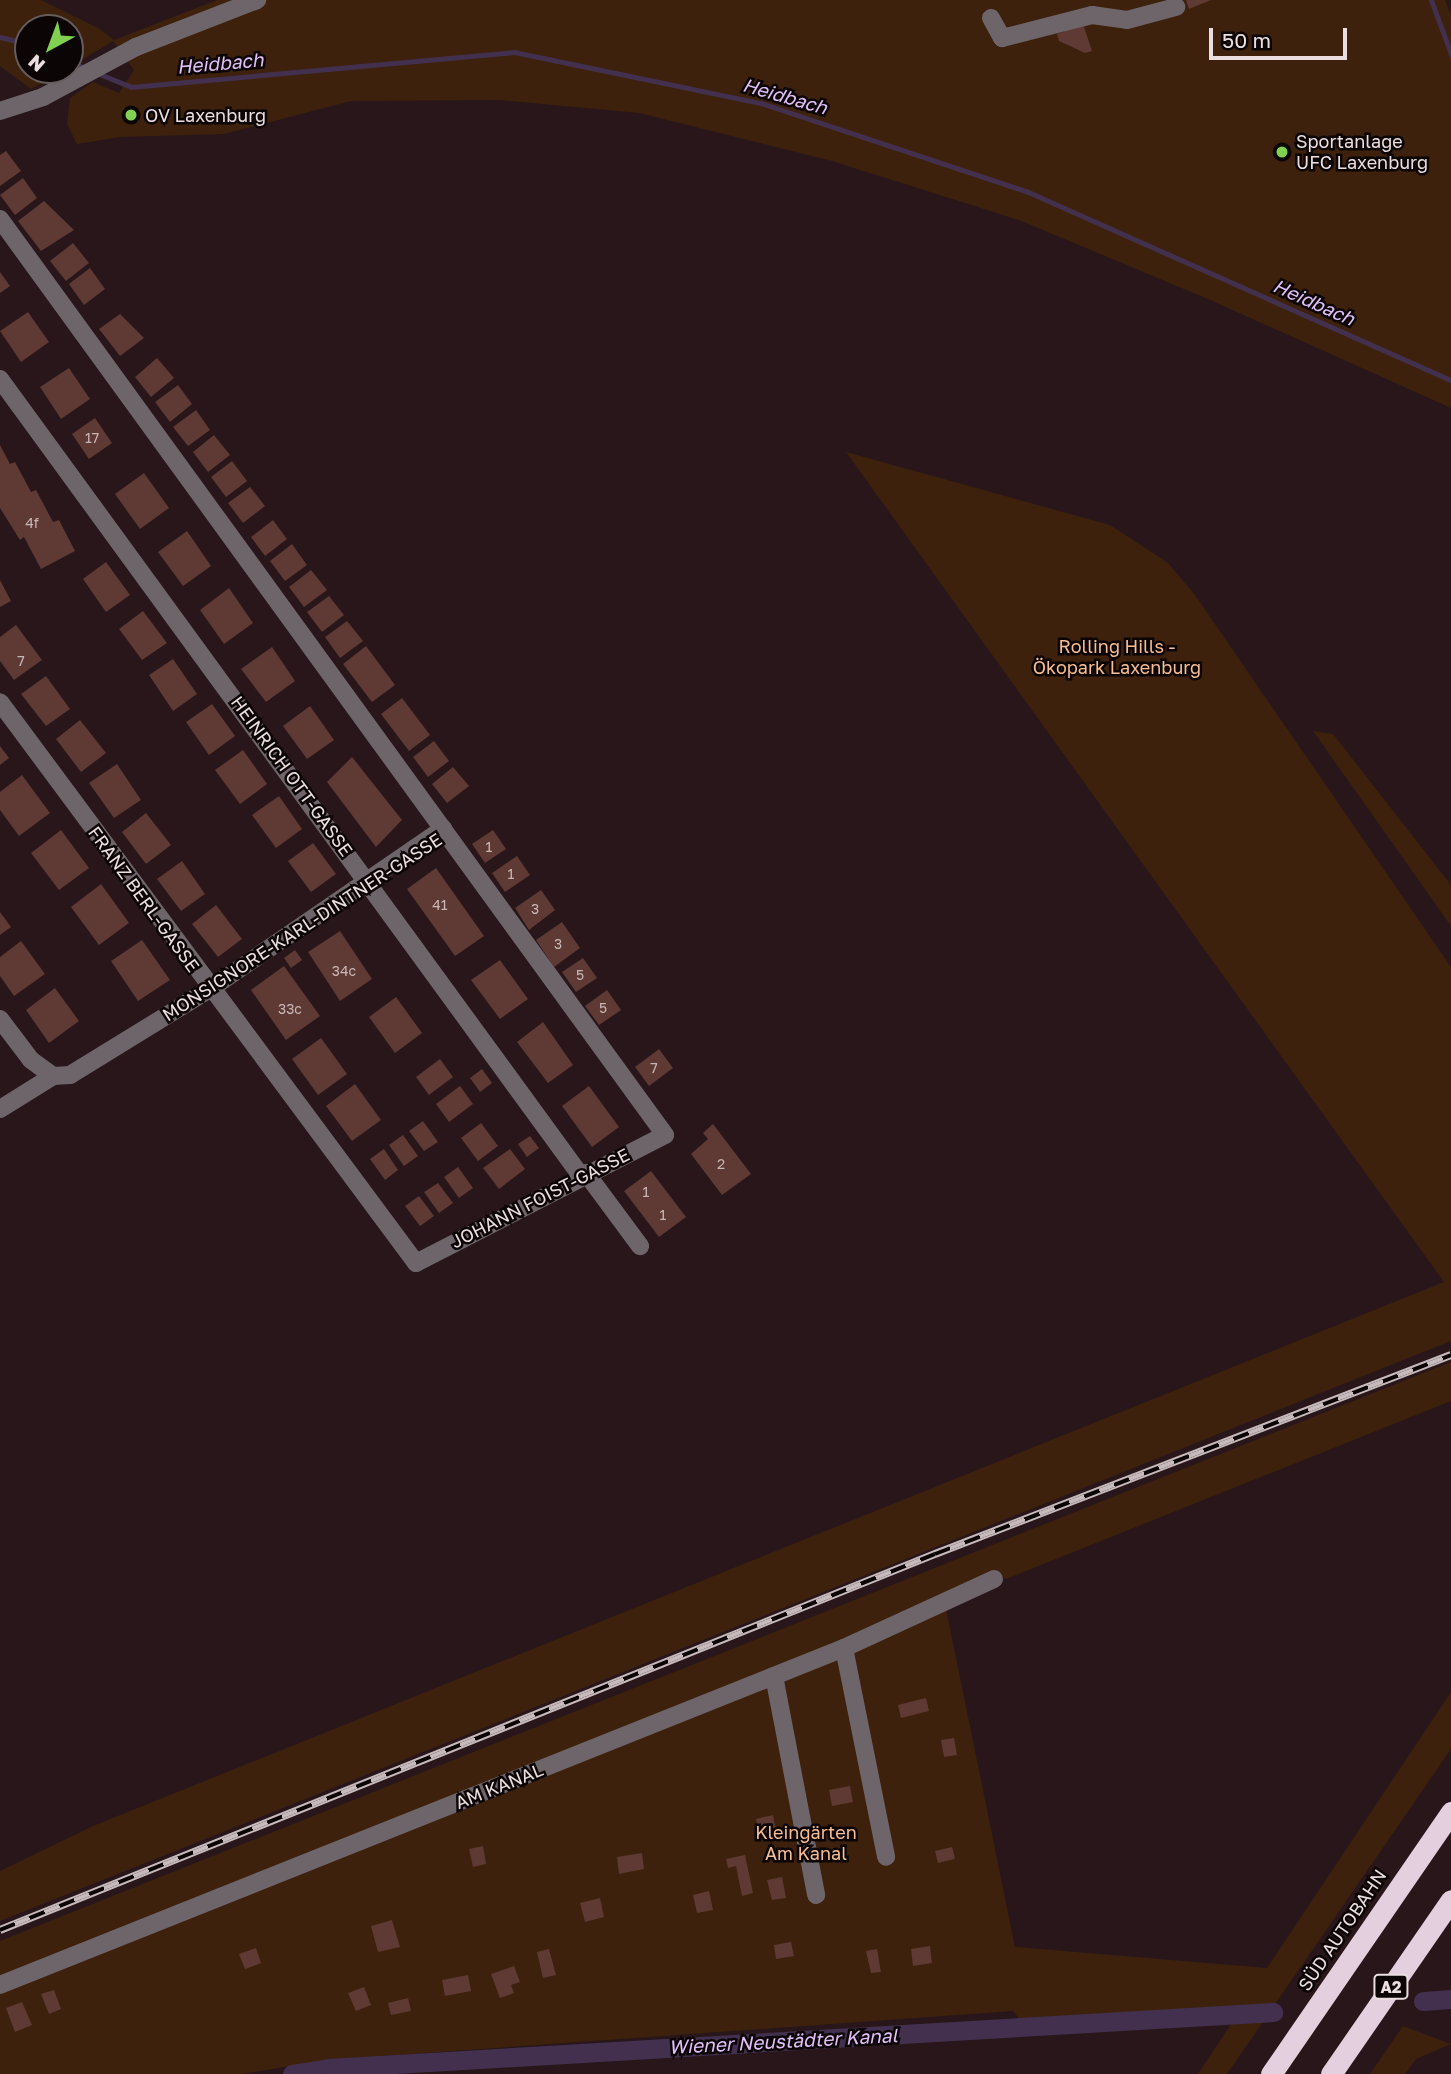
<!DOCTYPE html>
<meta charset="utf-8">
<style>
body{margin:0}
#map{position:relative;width:1451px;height:2074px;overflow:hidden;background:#28161a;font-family:"Golos Text",sans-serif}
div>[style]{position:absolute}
.green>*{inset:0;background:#3d210c}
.stream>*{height:5px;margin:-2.5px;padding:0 2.5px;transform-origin:2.5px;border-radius:2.5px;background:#42304e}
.canal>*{height:19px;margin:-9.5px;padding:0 9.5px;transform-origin:9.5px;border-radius:9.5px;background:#42304e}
.building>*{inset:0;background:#5f3933}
.minor>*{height:18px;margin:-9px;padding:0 9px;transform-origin:9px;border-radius:9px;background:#6e656b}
.highway>*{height:21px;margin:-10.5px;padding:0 10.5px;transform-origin:10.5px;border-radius:10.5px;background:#e3cfdd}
.rail>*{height:8px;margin-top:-4px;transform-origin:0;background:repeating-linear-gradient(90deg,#0b0506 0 16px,#c7babd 0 32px);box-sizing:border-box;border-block:2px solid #c7babd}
.dots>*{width:19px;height:19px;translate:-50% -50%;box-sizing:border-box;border:4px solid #0b0506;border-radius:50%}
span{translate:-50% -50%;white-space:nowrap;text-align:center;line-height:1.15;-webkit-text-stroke:5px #0b0506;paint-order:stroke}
.number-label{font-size:14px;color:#c8b5b6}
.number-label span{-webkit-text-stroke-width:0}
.shield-label span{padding:2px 5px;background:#0b0506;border:2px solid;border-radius:5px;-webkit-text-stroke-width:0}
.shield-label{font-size:16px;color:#ebdee1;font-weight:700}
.poi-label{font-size:18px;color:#ebdee1}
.left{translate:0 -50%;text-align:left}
.park-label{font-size:18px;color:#f7bd94}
.street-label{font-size:18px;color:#ebdee1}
.water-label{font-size:19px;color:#e1c0fa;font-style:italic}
.north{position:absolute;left:14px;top:14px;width:70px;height:70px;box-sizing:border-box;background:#0b0506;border:2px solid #655c5e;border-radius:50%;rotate:221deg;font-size:19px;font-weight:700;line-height:28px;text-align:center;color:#ebdee1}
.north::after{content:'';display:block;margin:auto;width:24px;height:32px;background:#80d052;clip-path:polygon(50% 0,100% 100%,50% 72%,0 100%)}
.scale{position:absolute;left:1209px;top:28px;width:138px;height:32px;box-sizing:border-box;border:4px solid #ebdee1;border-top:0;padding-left:9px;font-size:21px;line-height:24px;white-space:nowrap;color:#ebdee1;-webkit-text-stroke:5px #0b0506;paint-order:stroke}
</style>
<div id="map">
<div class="green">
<i style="clip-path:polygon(evenodd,0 0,41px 0,98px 28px,114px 40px,217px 0,1445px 0,1451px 15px,1451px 408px,1208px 299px,1019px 220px,832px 161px,639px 113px,499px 100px,351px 101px,224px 134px,120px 137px,77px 144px,67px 124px,70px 98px,93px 82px,119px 93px,134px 70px,113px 41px,70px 67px,70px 28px,28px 28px,28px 70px,65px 70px,31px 89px,0 66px,0 0,123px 108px,140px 110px,139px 122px,122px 120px,123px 108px)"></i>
<i style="clip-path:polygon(846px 452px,1110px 525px,1168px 563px,1195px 595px,1451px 967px,1451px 1341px,0 1921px,0 1871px,93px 1826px,1444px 1282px)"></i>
<i style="clip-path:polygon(1313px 731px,1333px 734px,1451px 885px,1451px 926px)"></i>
<i style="clip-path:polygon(1451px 1362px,1451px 1401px,1006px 1579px,994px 1573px,943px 1594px,1015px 1947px,1267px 1968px,1451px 1692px,1451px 1749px,1227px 2074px,1198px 2074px,1231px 2024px,1032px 2034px,1013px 2011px,326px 2060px,242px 2074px,0 2074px,0 1941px)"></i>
<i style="clip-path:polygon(1403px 2026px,1451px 2044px,1416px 2059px,1405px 2074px,1370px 2074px)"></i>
</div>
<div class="stream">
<i style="left:1431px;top:0;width:58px;rotate:69.7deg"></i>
<i style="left:0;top:37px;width:29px;rotate:14deg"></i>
<i style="left:70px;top:62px;width:19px;rotate:21deg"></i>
<i style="left:97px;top:73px;width:37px;rotate:22deg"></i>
<i style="left:131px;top:87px;width:385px;rotate:-5.2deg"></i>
<i style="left:514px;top:52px;width:252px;rotate:11.7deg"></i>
<i style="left:761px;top:103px;width:279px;rotate:18.4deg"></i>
<i style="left:1026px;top:191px;width:465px;rotate:24deg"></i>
</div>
<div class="canal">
<i style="left:1423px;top:2001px;width:28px;rotate:-4deg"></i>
<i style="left:292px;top:2074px;width:36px;rotate:-9deg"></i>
<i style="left:328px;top:2068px;width:947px;rotate:-3.39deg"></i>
</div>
<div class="building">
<i style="clip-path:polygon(1186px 0,1211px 0,1189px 9px)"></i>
<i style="clip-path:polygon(1083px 24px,1092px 51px,1085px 53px,1059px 41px,1057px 34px)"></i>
<i style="clip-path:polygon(123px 108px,140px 110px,139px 122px,122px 120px)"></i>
<i style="clip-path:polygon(6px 151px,21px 171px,0 186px,0 155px)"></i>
<i style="clip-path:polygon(23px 178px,37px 198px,15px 215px,0 195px)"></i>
<i style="clip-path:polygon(44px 201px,74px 230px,41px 251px,18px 221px)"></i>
<i style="clip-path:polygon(73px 243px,89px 263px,66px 281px,50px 261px)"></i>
<i style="clip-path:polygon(90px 268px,105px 289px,84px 305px,69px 284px)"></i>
<i style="clip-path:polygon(0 272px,10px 286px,0 293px)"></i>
<i style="clip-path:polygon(28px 312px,49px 342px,21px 362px,0 331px)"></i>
<i style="clip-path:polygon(120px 314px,144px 338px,120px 356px,99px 329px)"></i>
<i style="clip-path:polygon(157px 358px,174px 378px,151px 397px,135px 377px)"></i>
<i style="clip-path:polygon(69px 368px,90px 399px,61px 419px,40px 387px)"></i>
<i style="clip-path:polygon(178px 385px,192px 404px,170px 422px,155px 402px)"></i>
<i style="clip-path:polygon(196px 410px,210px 430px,188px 446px,173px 427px)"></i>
<i style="clip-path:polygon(95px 418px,112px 443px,89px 459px,72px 434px)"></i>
<i style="clip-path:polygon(214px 435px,230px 455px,208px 472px,193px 452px)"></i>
<i style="clip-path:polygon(0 445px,10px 464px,15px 462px,31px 492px,36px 490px,53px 522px,59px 520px,75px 551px,41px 569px,24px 537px,20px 540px,0 508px)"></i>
<i style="clip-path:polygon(232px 461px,247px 481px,226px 497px,211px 477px)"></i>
<i style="clip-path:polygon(144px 473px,169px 508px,140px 529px,115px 494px)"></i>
<i style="clip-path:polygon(250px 487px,265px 506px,243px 523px,228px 503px)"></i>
<i style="clip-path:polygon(273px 520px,287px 539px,265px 556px,251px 537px)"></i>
<i style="clip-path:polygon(187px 531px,211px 566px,183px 586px,158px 552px)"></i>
<i style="clip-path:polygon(292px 544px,307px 565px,285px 581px,270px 561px)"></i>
<i style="clip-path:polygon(106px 562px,130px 595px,106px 612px,83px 579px)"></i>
<i style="clip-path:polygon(311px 570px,327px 590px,304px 607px,289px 587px)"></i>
<i style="clip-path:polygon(0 580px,11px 601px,0 607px)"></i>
<i style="clip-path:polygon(229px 588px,253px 623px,224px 644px,200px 610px)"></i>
<i style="clip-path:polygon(329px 596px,344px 615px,322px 632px,307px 612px)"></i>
<i style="clip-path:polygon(143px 611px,167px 643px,142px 660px,119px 629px)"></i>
<i style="clip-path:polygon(347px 621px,363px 641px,340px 658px,325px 637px)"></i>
<i style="clip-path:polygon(16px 625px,42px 660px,14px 680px,0 661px,0 637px)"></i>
<i style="clip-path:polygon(366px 646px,395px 685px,372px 702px,343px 664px)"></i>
<i style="clip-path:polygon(272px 647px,295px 681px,266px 702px,241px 669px)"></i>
<i style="clip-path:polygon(173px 659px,197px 694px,173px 711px,149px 675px)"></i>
<i style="clip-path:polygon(46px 676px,70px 709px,46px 726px,21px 694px)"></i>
<i style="clip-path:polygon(402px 698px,430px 735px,409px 751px,381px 714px)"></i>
<i style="clip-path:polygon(212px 704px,235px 736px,209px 755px,186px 722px)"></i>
<i style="clip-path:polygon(310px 706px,334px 740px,307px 759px,283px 726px)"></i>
<i style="clip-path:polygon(80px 720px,106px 753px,81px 772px,56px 739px)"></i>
<i style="clip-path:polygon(434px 741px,449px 761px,428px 777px,413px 757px)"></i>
<i style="clip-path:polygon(0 746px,9px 758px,0 765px)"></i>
<i style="clip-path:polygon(243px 750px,267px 784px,240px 804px,215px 770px)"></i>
<i style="clip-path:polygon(352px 757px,402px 820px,376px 847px,327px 782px)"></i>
<i style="clip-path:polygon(117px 764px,141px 800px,114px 818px,89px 783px)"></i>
<i style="clip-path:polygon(453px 767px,469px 786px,447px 803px,432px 784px)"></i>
<i style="clip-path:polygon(22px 775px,50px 813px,19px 836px,0 810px,0 792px)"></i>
<i style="clip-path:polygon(279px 796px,302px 829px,276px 848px,252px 815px)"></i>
<i style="clip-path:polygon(146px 813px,171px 845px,146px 864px,122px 832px)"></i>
<i style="clip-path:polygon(61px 830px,89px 868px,59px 890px,31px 853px)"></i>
<i style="clip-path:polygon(493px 830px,506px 849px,485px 863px,472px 844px)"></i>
<i style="clip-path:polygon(313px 843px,336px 874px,311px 892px,288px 861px)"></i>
<i style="clip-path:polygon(517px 856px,530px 875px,505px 892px,492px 873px)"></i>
<i style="clip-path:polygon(182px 861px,205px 894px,181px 911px,157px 879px)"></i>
<i style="clip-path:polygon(436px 868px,484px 936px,455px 956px,407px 889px)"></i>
<i style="clip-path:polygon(101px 884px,129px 923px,99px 945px,71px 907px)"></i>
<i style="clip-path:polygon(541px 890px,555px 910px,529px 930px,515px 908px)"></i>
<i style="clip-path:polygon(216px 905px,242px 939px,218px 957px,192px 924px)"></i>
<i style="clip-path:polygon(0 912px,11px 927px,0 935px)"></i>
<i style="clip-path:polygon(562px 922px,580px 948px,554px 967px,536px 940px)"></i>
<i style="clip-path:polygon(340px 931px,372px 979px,340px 1001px,308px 952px)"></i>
<i style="clip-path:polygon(142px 940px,170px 980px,138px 1001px,111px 961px)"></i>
<i style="clip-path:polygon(21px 941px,45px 974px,14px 996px,0 976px,0 957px)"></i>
<i style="clip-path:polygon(295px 950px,302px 960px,291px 968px,284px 958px)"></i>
<i style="clip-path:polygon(583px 958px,597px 978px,576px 992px,562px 972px)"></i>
<i style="clip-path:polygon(500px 960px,528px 999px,500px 1019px,471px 980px)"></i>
<i style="clip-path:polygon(284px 966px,320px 1016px,286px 1040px,251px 990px)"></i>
<i style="clip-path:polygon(55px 988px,79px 1021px,49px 1043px,26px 1010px)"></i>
<i style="clip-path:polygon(607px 990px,621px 1010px,599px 1025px,585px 1006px)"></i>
<i style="clip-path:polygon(396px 997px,422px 1033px,395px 1053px,369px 1017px)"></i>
<i style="clip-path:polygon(543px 1022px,573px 1065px,548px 1083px,517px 1042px)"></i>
<i style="clip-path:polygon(321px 1038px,347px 1074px,318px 1095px,292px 1059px)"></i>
<i style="clip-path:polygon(659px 1049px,673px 1068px,649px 1086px,635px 1067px)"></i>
<i style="clip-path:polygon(440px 1059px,453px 1077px,429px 1095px,416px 1077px)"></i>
<i style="clip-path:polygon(482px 1069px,492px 1083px,480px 1092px,470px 1078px)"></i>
<i style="clip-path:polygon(355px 1084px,381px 1120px,352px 1141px,326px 1106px)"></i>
<i style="clip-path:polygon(460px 1086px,473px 1104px,449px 1122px,436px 1104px)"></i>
<i style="clip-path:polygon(589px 1086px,619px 1127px,592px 1147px,562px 1106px)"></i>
<i style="clip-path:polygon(423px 1121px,438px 1142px,424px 1151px,409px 1131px)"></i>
<i style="clip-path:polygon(481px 1123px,498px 1146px,478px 1161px,461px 1138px)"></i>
<i style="clip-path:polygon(713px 1124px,751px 1174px,722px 1195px,691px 1154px,708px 1139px,703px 1133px)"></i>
<i style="clip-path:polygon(403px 1135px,418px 1156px,404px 1166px,389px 1145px)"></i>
<i style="clip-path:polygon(530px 1136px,539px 1148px,527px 1157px,518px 1144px)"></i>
<i style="clip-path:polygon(384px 1149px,398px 1170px,385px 1180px,370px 1159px)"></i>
<i style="clip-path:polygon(510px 1149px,525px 1169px,499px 1189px,483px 1168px)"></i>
<i style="clip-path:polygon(458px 1167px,473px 1188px,459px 1198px,444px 1177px)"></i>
<i style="clip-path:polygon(651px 1171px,686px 1217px,659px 1237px,624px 1191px)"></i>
<i style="clip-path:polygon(438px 1183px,453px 1203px,439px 1213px,424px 1192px)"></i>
<i style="clip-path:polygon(419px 1196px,434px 1216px,420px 1226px,405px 1206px)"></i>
<i style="clip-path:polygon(926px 1698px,929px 1711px,901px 1718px,898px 1705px)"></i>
<i style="clip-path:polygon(954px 1738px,957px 1755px,944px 1757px,941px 1740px)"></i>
<i style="clip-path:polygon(850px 1786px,853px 1802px,832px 1806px,829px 1790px)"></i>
<i style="clip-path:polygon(773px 1815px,777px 1835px,760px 1838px,756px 1819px)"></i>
<i style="clip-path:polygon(483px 1846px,486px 1864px,473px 1867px,469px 1849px)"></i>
<i style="clip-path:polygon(952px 1847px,955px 1859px,938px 1863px,935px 1851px)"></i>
<i style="clip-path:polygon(642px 1853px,644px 1869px,619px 1874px,617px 1857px)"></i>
<i style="clip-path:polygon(745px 1855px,753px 1893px,742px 1896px,736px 1866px,728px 1868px,726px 1859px)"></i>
<i style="clip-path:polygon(782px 1877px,786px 1898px,772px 1900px,767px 1880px)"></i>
<i style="clip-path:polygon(709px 1891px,713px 1910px,697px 1913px,693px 1895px)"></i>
<i style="clip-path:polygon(600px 1898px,604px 1917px,585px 1922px,580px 1903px)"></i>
<i style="clip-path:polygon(392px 1920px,400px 1947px,378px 1952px,371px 1926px)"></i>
<i style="clip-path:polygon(791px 1942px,794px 1956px,776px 1959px,774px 1945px)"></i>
<i style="clip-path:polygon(930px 1946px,932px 1963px,913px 1966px,911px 1949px)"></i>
<i style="clip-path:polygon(256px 1948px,261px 1963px,245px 1969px,239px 1954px)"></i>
<i style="clip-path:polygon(549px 1949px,556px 1975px,543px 1978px,537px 1952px)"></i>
<i style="clip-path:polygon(877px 1949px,881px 1972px,871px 1973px,866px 1951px)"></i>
<i style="clip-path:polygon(514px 1966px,520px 1982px,511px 1985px,514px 1993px,500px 1998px,491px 1974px)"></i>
<i style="clip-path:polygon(468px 1975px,471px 1991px,445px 1996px,442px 1980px)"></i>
<i style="clip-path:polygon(364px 1987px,371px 2005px,356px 2011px,348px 1993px)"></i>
<i style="clip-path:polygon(54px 1990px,61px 2009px,49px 2014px,41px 1994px)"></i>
<i style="clip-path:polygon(408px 1998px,411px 2011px,391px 2015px,388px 2003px)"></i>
<i style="clip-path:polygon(22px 2002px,32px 2025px,15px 2032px,6px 2008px)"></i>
</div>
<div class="minor">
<i style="left:991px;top:18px;width:23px;rotate:61deg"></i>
<i style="left:1002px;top:38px;width:93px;rotate:-14.3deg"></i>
<i style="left:1092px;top:15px;width:35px;rotate:8deg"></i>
<i style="left:1127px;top:20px;width:51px;rotate:-14.9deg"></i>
<i style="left:0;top:111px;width:45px;rotate:-18deg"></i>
<i style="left:43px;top:97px;width:106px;rotate:-28.3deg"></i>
<i style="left:136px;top:47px;width:130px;rotate:-21.2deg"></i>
<i style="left:0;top:219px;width:1132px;rotate:54.02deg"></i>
<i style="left:665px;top:1135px;width:280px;rotate:152.8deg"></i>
<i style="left:416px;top:1263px;width:698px;rotate:-126.56deg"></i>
<i style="left:0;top:379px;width:986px;rotate:53.91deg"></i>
<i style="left:0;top:1019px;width:51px;rotate:52.9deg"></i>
<i style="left:31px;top:1060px;width:27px;rotate:36deg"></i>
<i style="left:0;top:1109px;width:62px;rotate:-31.9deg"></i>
<i style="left:53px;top:1076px;width:17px;rotate:-3deg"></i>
<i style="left:70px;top:1075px;width:164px;rotate:-31.6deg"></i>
<i style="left:210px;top:989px;width:283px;rotate:-34.5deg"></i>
<i style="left:586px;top:1173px;width:91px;rotate:53.5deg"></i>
<i style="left:844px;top:1648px;width:213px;rotate:78.6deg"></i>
<i style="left:774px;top:1676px;width:223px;rotate:79.1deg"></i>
<i style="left:0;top:1985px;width:909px;rotate:-21.77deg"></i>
<i style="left:844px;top:1648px;width:165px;rotate:-24.7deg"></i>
</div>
<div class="highway">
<i style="left:1271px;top:2074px;width:318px;rotate:-55.5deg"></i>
<i style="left:1331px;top:2074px;width:211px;rotate:-55.4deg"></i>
</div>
<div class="rail">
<i style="left:0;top:1930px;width:1008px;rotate:-21.91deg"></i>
<i style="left:935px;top:1554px;width:553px;rotate:-21.09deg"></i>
</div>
<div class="dots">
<i style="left:131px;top:115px;background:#80d052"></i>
<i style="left:1282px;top:152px;background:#80d052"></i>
</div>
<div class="number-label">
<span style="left:92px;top:438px">17</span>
<span style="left:32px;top:523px">4f</span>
<span style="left:21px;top:661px">7</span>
<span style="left:489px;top:847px">1</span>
<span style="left:511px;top:874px">1</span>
<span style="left:440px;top:905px">41</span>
<span style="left:535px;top:909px">3</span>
<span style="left:558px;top:944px">3</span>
<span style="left:344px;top:971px">34c</span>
<span style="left:580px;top:975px">5</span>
<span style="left:603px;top:1008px">5</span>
<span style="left:290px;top:1009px">33c</span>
<span style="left:654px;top:1068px">7</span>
<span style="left:721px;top:1164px">2</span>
<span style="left:646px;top:1192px">1</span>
<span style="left:663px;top:1215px">1</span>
</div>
<div class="shield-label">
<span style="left:1391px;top:1987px">A2</span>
</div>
<div class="poi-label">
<span class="left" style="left:145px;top:115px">OV Laxenburg</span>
<span class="left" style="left:1296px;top:152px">Sportanlage<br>UFC Laxenburg</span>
</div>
<div class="park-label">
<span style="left:1117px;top:657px">Rolling Hills -<br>Ökopark Laxenburg</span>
<span style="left:806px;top:1843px">Kleingärten<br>Am Kanal</span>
</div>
<div class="street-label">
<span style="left:292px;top:776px;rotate:54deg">HEINRICH OTT-GASSE</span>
<span style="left:144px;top:899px;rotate:54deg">FRANZ BERL-GASSE</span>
<span style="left:302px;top:927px;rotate:-33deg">MONSIGNORE-KARL-DINTNER-GASSE</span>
<span style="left:540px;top:1198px;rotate:-27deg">JOHANN FOIST-GASSE</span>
<span style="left:499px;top:1786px;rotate:-22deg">AM KANAL</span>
<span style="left:1342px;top:1930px;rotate:-56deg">SÜD AUTOBAHN</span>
</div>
<div class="water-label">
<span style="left:220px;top:63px;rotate:-5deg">Heidbach</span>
<span style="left:785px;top:96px;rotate:16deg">Heidbach</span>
<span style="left:1314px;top:302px;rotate:24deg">Heidbach</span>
<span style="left:783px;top:2041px;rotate:-3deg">Wiener Neustädter Kanal</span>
</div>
<div class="north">N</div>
<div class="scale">50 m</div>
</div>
